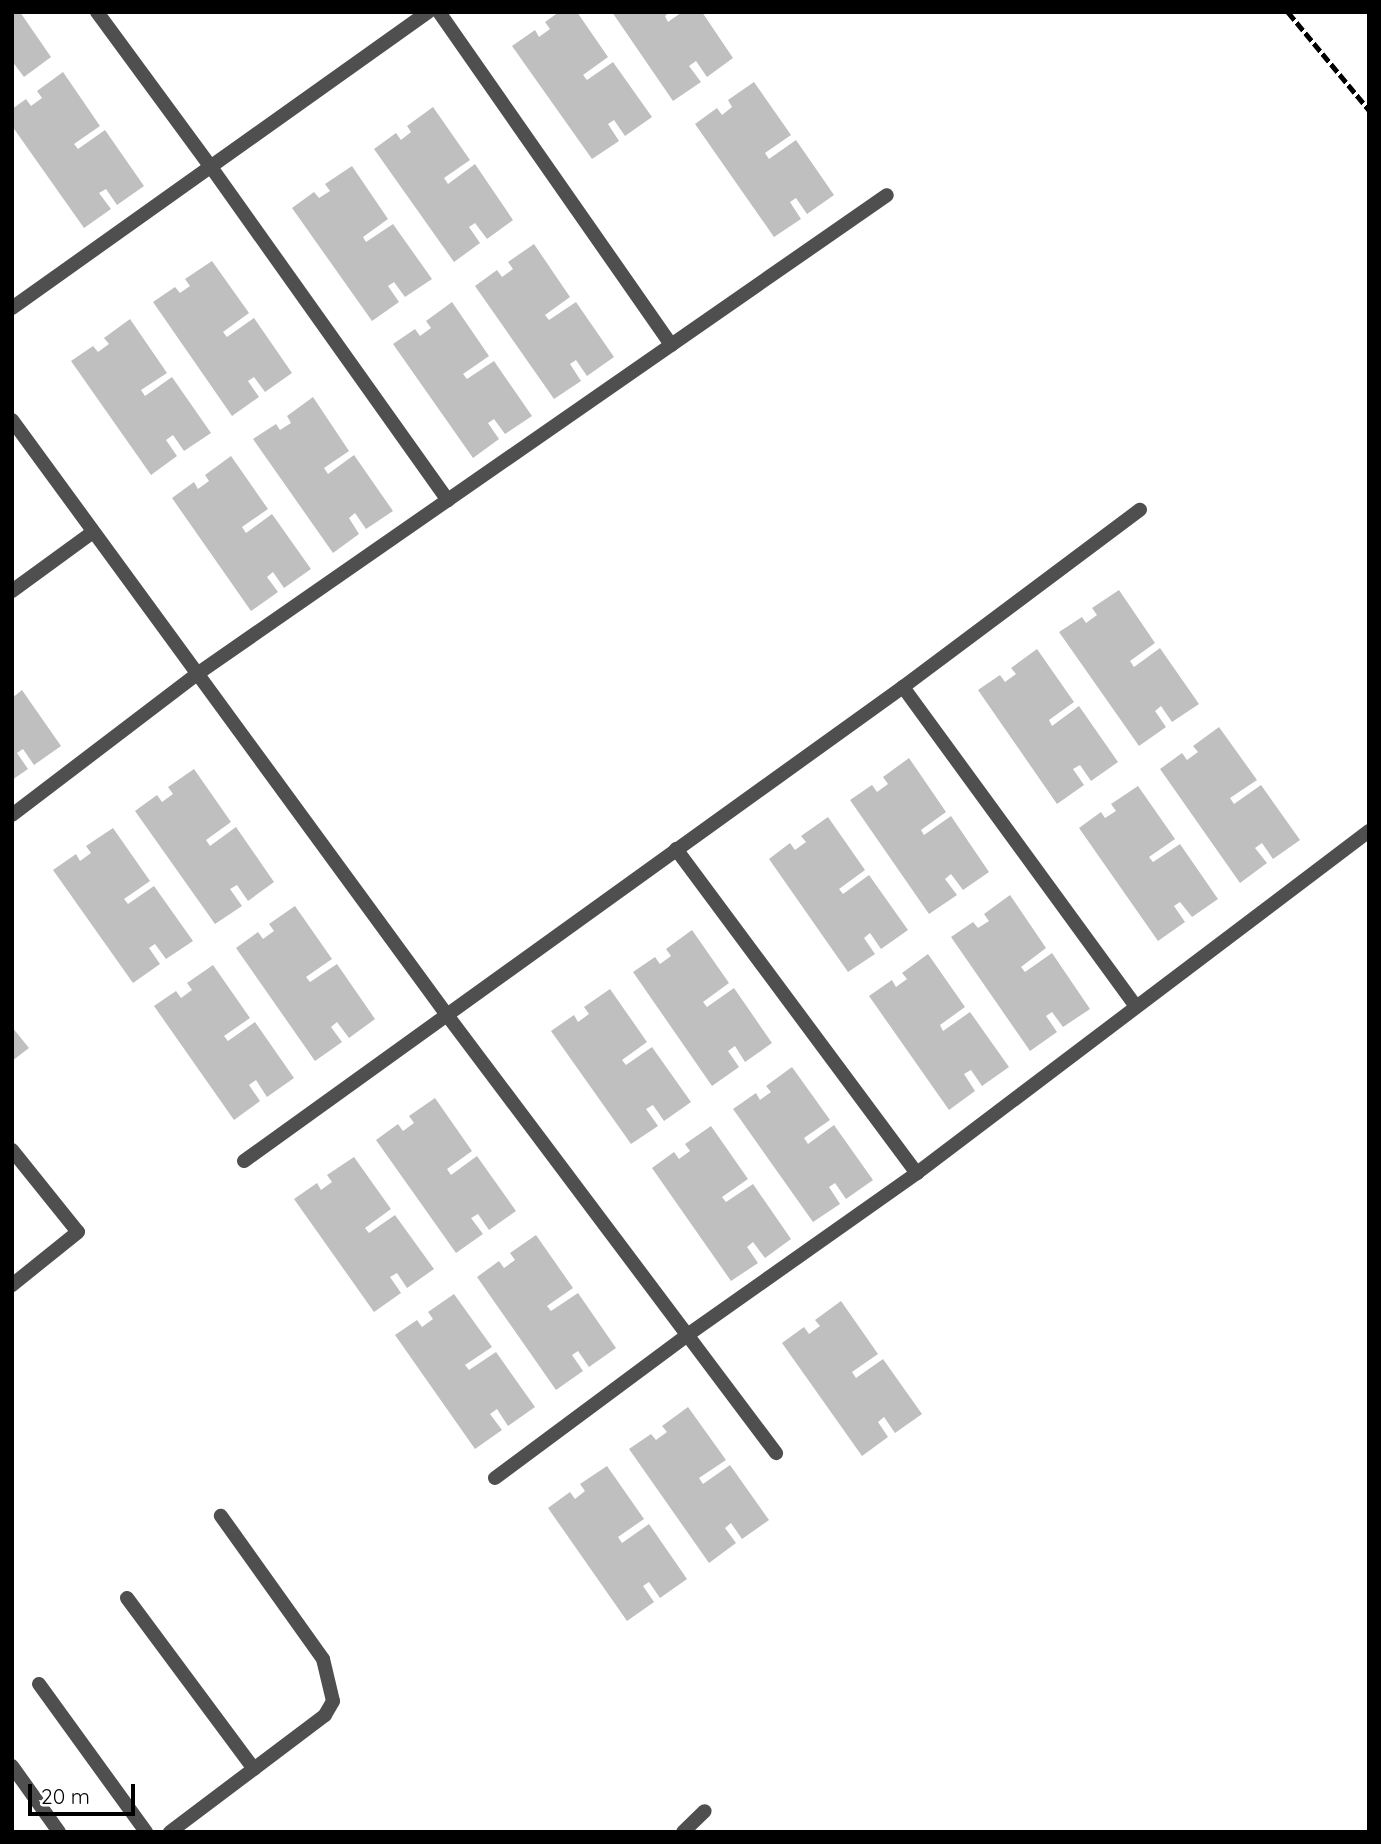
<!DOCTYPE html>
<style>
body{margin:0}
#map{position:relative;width:1381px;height:1844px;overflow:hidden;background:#fff;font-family:Quicksand,sans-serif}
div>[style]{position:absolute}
.building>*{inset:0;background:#bfbfbf}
.service>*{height:14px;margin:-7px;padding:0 7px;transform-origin:7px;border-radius:7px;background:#4f4f4f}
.minor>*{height:14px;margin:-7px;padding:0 7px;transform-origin:7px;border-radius:7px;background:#4f4f4f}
.rail>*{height:5px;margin-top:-2.5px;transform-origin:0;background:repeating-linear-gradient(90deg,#000 0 10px,transparent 0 13.5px)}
span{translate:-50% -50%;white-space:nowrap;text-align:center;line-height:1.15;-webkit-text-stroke:5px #fff;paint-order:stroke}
.frame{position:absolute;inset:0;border:14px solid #000;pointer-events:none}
.scale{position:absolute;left:28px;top:1784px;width:107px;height:32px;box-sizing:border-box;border:4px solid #000;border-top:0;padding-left:9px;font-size:21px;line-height:24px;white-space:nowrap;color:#000;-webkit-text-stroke:5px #fff;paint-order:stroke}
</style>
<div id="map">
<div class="building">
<i style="clip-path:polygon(12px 12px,20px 12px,51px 57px,24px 77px,12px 61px)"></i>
<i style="clip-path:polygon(559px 12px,577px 12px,608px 57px,583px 75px,587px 80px,613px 62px,652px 117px,625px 136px,614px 120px,608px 124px,619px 141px,592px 159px,512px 46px,535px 30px,539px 37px,550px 29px,545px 22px)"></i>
<i style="clip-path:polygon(612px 12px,670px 12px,665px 16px,668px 22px,682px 12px,702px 12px,733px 58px,707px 77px,696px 61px,689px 66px,701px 82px,673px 101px)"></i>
<i style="clip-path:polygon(63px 72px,100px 126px,74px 144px,78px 149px,105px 130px,144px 186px,117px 205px,106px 189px,99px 193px,111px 209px,84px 228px,12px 126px,12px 109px,26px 99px,31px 106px,42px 98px,37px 91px)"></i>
<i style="clip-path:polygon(754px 82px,791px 135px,765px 153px,769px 159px,796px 140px,834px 195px,807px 214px,796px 198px,790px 202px,801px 219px,774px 237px,695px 124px,717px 108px,722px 115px,732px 107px,728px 100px)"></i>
<i style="clip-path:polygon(433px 107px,470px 160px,444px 178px,448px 184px,475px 164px,513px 220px,487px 239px,475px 223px,469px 227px,480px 243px,454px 262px,374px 149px,396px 133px,401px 140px,411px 132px,407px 126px)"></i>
<i style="clip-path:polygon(352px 166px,388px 219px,363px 237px,366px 242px,393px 224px,432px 279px,405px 297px,394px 282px,388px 286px,399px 302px,372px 321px,292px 208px,314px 192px,319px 198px,330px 191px,325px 184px)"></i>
<i style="clip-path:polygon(534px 244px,570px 297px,545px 315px,549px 320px,576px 302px,614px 357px,587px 376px,576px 360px,570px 364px,581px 381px,554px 399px,475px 286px,497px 270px,502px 277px,513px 269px,508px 262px)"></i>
<i style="clip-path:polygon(212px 261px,249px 313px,223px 332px,227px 337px,254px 318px,292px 373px,265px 392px,254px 377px,248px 381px,259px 397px,232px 416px,153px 302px,175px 287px,180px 293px,190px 286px,185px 279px)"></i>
<i style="clip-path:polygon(452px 302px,489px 356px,463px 374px,467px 379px,494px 361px,532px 416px,505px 434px,494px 419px,488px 423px,499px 439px,473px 458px,393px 344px,415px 329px,420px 336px,431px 328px,426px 321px)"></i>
<i style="clip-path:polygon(130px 319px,167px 373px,141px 390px,145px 396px,172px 377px,211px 433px,184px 451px,173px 435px,166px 440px,177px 456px,151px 475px,71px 361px,93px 346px,98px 352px,109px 344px,104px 338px)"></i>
<i style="clip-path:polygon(313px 397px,349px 451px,324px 468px,328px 474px,354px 455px,393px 511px,366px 529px,355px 513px,349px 518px,359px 534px,333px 553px,253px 439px,276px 424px,280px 430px,291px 423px,287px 416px)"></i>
<i style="clip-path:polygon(231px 456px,268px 509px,242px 527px,246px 533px,272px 514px,311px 569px,284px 588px,273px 572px,267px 577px,278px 592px,251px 611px,172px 498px,194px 482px,198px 489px,209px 481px,205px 475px)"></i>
<i style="clip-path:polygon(1119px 590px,1155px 643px,1130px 661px,1134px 667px,1160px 648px,1199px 704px,1172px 722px,1161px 706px,1155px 711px,1166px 727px,1139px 746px,1059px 632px,1082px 617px,1086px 623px,1097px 615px,1092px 608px)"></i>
<i style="clip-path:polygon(1037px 649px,1074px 702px,1049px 720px,1052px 726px,1079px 706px,1118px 762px,1091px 781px,1080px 765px,1073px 769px,1084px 785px,1057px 804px,978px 690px,1000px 675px,1005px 682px,1016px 674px,1011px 668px)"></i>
<i style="clip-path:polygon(22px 690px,61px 746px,34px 765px,23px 749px,17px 753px,28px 769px,12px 780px,12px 698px)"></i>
<i style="clip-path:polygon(1219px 727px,1257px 780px,1230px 798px,1234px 804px,1261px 785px,1300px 840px,1273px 859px,1262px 843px,1255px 848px,1267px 863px,1240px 883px,1160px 769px,1182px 753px,1187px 760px,1198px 752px,1193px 746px)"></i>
<i style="clip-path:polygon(909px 758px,946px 812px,921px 830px,924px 835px,951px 816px,989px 872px,963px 890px,951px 874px,945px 879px,957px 895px,929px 914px,850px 800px,872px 785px,877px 792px,888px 784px,883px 777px)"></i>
<i style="clip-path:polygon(194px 769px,231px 822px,206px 840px,210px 846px,236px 827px,274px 882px,248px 901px,237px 885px,230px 889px,242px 906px,215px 924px,135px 811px,157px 795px,162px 802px,173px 794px,168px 787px)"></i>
<i style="clip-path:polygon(1138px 786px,1175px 839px,1149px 857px,1153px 862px,1180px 844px,1218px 899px,1192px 917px,1180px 902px,1174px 906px,1185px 922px,1158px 941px,1079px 828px,1101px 812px,1105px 818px,1116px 811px,1111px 804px)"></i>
<i style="clip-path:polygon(828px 817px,865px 870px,839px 889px,843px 894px,869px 875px,908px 930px,881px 949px,870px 933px,864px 938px,875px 954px,848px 972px,769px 859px,790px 843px,795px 850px,806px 842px,801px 836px)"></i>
<i style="clip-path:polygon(113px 828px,150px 881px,124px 899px,128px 904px,154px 886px,193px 941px,166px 959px,155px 944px,149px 948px,160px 964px,133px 983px,53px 870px,76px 854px,80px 861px,91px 853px,86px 846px)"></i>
<i style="clip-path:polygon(1010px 895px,1046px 948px,1021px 967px,1025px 972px,1052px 953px,1090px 1009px,1063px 1027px,1052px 1012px,1046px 1016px,1057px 1032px,1030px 1051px,951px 937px,973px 922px,978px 928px,989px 921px,984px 914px)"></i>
<i style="clip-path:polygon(295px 906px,332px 959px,306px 977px,310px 982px,337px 964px,375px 1019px,349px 1038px,337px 1022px,331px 1027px,342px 1042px,315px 1061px,236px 948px,258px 932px,263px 939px,274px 931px,269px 924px)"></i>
<i style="clip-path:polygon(692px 930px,729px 983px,703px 1002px,707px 1007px,734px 988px,772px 1043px,745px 1062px,735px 1046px,728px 1051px,739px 1067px,712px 1086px,633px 972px,655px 957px,660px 964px,671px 956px,666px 949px)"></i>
<i style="clip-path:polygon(928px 954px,965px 1007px,940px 1025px,943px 1031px,970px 1012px,1009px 1067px,982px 1086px,971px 1070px,964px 1074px,975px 1091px,949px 1110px,869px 996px,892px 980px,896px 987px,907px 979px,902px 973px)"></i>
<i style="clip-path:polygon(213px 965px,250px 1018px,224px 1036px,228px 1041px,255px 1022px,294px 1078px,267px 1097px,256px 1080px,249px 1085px,260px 1101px,234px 1120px,154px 1006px,176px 991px,181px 998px,192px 990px,187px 983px)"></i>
<i style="clip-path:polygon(610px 989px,647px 1042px,622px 1060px,626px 1065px,652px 1047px,691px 1102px,664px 1121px,653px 1105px,646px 1109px,658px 1126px,631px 1144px,551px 1031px,574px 1015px,578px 1022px,589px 1014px,584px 1007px)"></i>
<i style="clip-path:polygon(12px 1027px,29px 1048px,12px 1061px)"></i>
<i style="clip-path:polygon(792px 1067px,830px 1120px,804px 1138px,808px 1144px,834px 1125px,873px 1180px,846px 1199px,835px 1183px,829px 1187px,840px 1204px,813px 1222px,733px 1109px,756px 1093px,760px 1100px,771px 1092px,766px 1086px)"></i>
<i style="clip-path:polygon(435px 1098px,472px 1151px,447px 1169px,451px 1175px,477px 1156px,516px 1211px,489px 1230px,478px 1214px,471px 1218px,483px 1234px,456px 1253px,376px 1140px,398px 1124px,403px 1131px,414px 1123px,409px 1116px)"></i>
<i style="clip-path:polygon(711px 1126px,748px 1179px,722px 1197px,726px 1202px,753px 1184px,791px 1239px,765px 1258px,753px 1242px,747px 1247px,758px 1263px,731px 1281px,652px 1168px,674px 1152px,679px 1159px,690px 1151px,685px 1144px)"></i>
<i style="clip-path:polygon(354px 1157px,391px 1209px,365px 1228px,369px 1233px,395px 1215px,434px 1269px,407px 1288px,397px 1273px,390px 1277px,401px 1293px,374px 1312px,294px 1199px,317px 1183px,321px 1190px,332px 1182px,327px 1175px)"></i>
<i style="clip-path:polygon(536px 1235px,573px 1288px,547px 1306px,551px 1311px,578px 1293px,616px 1348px,589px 1367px,578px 1351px,572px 1355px,583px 1371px,556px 1390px,477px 1277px,499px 1261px,504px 1268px,515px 1260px,510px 1253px)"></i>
<i style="clip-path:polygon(454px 1294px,492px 1347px,465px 1365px,469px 1370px,496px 1352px,535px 1407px,508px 1426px,497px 1409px,490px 1414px,502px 1430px,475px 1449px,395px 1335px,417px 1320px,422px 1327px,433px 1319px,428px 1312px)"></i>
<i style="clip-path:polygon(841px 1301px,878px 1354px,852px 1372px,856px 1378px,883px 1359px,922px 1414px,895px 1433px,884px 1417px,878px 1422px,888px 1437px,862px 1456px,782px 1343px,804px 1327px,809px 1334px,820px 1326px,815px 1320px)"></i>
<i style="clip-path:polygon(688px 1407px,726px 1460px,699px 1478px,703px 1484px,730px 1465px,769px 1520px,742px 1539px,731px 1523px,725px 1528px,736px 1543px,709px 1563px,629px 1449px,651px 1434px,656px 1440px,667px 1432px,662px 1426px)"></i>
<i style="clip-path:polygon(607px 1466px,644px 1519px,618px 1537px,622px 1543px,649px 1524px,687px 1579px,660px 1598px,649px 1582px,643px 1586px,654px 1602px,627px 1621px,548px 1508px,570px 1492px,575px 1499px,585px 1491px,580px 1484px)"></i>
</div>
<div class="service">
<i style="left:127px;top:1598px;width:213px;rotate:53.4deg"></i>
<i style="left:39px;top:1684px;width:183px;rotate:54.1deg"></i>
<i style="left:12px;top:1766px;width:81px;rotate:54.5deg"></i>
<i style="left:170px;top:1832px;width:194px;rotate:-37deg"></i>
<i style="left:325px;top:1715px;width:16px;rotate:-60deg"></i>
<i style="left:333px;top:1701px;width:43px;rotate:-103.4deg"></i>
<i style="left:323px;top:1659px;width:176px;rotate:-125.5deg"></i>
</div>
<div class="minor">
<i style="left:97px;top:12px;width:192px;rotate:53.7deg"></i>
<i style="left:211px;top:167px;width:409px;rotate:54.6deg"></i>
<i style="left:439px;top:12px;width:406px;rotate:55.1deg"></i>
<i style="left:12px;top:308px;width:511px;rotate:-35.43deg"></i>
<i style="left:12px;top:420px;width:737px;rotate:53.83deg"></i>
<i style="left:447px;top:1015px;width:548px;rotate:53.09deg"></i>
<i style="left:12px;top:591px;width:100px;rotate:-36.1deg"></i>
<i style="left:903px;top:687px;width:395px;rotate:53.9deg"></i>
<i style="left:12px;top:815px;width:236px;rotate:-37.3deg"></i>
<i style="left:200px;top:672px;width:836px;rotate:-34.77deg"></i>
<i style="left:676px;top:849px;width:404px;rotate:53.4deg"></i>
<i style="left:12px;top:1150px;width:105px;rotate:51.2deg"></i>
<i style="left:78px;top:1232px;width:85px;rotate:141.2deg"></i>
<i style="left:244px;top:1161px;width:812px;rotate:-35.73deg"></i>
<i style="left:903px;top:687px;width:296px;rotate:-36.8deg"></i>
<i style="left:495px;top:1478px;width:238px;rotate:-36.6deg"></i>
<i style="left:686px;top:1336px;width:283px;rotate:-35.2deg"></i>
<i style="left:917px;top:1173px;width:567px;rotate:-37.11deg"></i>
<i style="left:683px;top:1832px;width:30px;rotate:-44deg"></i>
</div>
<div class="rail">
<i style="left:1288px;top:12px;width:127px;rotate:50.4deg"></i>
</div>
<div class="frame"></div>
<div class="scale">20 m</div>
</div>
